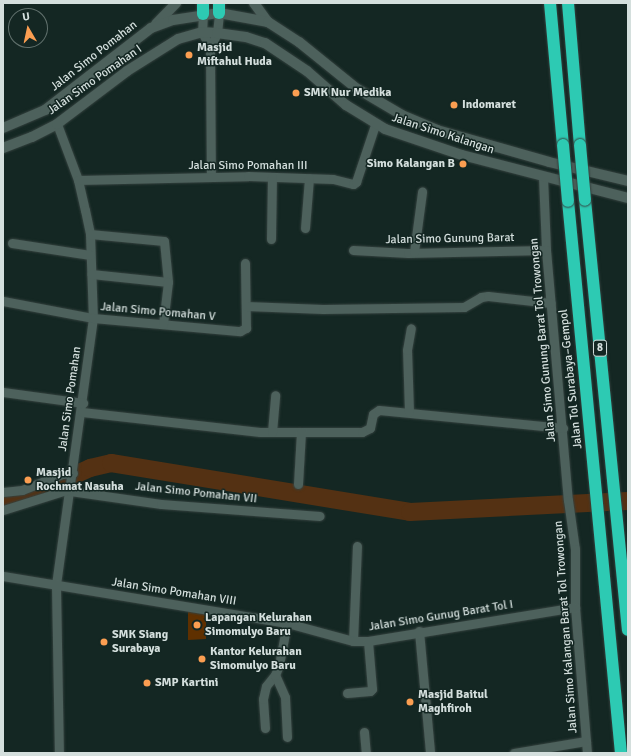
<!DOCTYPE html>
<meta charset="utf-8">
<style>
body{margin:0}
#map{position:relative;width:631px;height:756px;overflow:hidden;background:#142723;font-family:Signika,sans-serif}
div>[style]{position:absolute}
.green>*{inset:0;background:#5f3000}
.river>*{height:18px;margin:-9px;padding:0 9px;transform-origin:9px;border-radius:9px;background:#543113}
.roads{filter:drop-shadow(0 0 1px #34413e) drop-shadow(0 0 1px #34413e)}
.street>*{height:9px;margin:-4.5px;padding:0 4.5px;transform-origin:4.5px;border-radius:4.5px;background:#4d615c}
.secondary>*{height:10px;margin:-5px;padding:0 5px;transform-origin:5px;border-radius:5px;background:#4d615c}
.highway>*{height:12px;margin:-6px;padding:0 6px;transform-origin:6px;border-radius:6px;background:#2dcab3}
.bridges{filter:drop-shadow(0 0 1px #34413e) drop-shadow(0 0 1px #34413e)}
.highway-bridge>*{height:12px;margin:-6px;padding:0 6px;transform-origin:6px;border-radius:6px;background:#2dcab3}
.dots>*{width:11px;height:11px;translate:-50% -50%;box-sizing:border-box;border:2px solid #142723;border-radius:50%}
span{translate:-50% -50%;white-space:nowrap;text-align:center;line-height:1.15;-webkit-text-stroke:3px #142723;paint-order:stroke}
.shield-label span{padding:1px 3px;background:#142723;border:1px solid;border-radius:3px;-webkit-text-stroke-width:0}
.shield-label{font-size:11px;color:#d4dfdd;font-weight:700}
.poi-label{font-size:12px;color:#d4dfdd;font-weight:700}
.left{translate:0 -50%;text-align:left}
.right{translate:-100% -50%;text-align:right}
.street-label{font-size:12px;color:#d4dfdd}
.frame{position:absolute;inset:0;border:4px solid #d4dfdd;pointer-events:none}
.north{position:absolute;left:8px;top:8px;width:40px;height:40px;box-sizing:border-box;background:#142723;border:1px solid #61716d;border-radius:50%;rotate:351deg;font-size:11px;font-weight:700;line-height:16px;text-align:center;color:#d4dfdd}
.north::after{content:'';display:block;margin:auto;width:14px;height:18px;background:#fb9e51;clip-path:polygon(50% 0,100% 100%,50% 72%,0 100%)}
</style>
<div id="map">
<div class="green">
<i style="clip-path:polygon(188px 610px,206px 610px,206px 639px,188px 640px)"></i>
</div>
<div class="river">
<i style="left:3px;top:502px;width:30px;rotate:-15deg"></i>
<i style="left:32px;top:494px;width:64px;rotate:-24.1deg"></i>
<i style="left:90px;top:468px;width:22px;rotate:-13deg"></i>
<i style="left:111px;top:463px;width:303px;rotate:9.3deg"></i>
<i style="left:410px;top:512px;width:218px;rotate:-2.9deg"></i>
</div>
<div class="roads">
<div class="street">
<i style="left:203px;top:14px;width:18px;rotate:93deg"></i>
<i style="left:202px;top:32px;width:18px;rotate:63deg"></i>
<i style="left:210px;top:48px;width:128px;rotate:89.6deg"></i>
<i style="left:210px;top:48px;width:17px;rotate:-65deg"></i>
<i style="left:217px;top:33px;width:20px;rotate:-84deg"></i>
<i style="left:57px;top:124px;width:60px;rotate:69.4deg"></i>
<i style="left:78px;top:180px;width:31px;rotate:77deg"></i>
<i style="left:85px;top:210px;width:25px;rotate:78deg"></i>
<i style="left:90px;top:234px;width:84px;rotate:88deg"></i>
<i style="left:93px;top:318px;width:271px;rotate:97.9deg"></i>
<i style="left:56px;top:586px;width:167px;rotate:89deg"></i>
<i style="left:543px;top:177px;width:73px;rotate:87.6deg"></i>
<i style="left:546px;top:250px;width:251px;rotate:85deg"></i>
<i style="left:568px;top:500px;width:49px;rotate:81.9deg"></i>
<i style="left:575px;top:549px;width:58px;rotate:90deg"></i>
<i style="left:575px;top:607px;width:146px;rotate:85.3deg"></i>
<i style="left:78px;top:180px;width:170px;rotate:-1.3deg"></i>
<i style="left:248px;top:176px;width:85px;rotate:2deg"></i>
<i style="left:333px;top:179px;width:21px;rotate:14deg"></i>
<i style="left:353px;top:184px;width:4px;rotate:-34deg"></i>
<i style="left:356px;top:182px;width:60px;rotate:-71.6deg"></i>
<i style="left:305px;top:228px;width:50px;rotate:-85.4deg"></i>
<i style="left:90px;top:234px;width:74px;rotate:5.4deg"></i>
<i style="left:164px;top:241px;width:41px;rotate:84.4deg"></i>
<i style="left:168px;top:282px;width:77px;rotate:-174.1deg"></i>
<i style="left:271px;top:239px;width:62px;rotate:-89.1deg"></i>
<i style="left:12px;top:243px;width:79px;rotate:8.7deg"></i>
<i style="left:353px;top:250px;width:55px;rotate:3.1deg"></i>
<i style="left:408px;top:253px;width:138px;rotate:-1.2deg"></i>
<i style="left:414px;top:252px;width:61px;rotate:-82.4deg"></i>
<i style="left:3px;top:301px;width:92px;rotate:10.7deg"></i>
<i style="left:93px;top:318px;width:148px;rotate:5.1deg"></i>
<i style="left:240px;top:331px;width:7px;rotate:-27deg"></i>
<i style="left:246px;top:328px;width:65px;rotate:-90.9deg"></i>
<i style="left:246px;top:306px;width:77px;rotate:2.2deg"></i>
<i style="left:323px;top:309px;width:141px;rotate:-0.8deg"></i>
<i style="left:464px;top:307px;width:20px;rotate:-30deg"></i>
<i style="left:481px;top:297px;width:7px;rotate:-8deg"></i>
<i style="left:488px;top:296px;width:63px;rotate:6.3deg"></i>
<i style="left:163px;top:324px;width:42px;rotate:-83.2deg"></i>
<i style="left:3px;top:392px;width:81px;rotate:7.8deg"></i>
<i style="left:82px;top:412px;width:179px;rotate:6.4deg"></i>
<i style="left:260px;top:432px;width:102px"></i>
<i style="left:362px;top:432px;width:9px;rotate:-27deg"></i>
<i style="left:370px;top:428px;width:14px;rotate:-78deg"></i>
<i style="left:373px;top:414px;width:7px;rotate:-34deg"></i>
<i style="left:379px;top:410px;width:185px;rotate:5.6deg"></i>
<i style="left:409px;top:412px;width:62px;rotate:-91.8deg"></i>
<i style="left:407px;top:350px;width:22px;rotate:-80deg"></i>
<i style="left:272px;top:432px;width:37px;rotate:-85deg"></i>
<i style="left:298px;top:484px;width:52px;rotate:-86.7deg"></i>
<i style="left:70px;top:491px;width:92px;rotate:8.1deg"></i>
<i style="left:161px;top:504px;width:159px;rotate:4.3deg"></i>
<i style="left:3px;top:492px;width:19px;rotate:-6deg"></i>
<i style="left:22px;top:490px;width:43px;rotate:-21.8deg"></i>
<i style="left:62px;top:474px;width:11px;rotate:-5deg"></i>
<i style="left:3px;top:510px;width:70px;rotate:-17.4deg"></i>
<i style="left:3px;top:576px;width:288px;rotate:9.4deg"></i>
<i style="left:419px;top:631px;width:122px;rotate:84.8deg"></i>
<i style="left:353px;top:641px;width:95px;rotate:-87.6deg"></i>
<i style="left:347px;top:693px;width:23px;rotate:-5deg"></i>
<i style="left:370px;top:691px;width:3px;rotate:-45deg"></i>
<i style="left:372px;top:689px;width:48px;rotate:-94.8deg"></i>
<i style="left:265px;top:728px;width:29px;rotate:-94deg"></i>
<i style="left:263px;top:699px;width:13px;rotate:-77deg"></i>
<i style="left:266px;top:686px;width:14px;rotate:-51deg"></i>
<i style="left:364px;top:732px;width:21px;rotate:85deg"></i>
<i style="left:287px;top:737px;width:40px;rotate:-92.9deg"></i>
<i style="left:285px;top:697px;width:24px;rotate:-114deg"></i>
<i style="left:275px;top:675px;width:11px;rotate:-68deg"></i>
<i style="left:279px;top:665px;width:43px;rotate:-79.2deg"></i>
<i style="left:287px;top:623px;width:68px;rotate:15.3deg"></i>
<i style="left:353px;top:641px;width:15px"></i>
<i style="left:368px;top:641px;width:210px;rotate:-9.3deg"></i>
<i style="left:514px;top:753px;width:73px;rotate:-9.5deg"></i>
</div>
<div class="secondary">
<i style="left:254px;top:3px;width:24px;rotate:54deg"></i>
<i style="left:156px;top:24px;width:29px;rotate:-46deg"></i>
<i style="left:3px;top:128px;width:46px;rotate:-23.2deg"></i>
<i style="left:45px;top:110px;width:134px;rotate:-37.7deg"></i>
<i style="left:151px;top:28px;width:23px;rotate:-20deg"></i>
<i style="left:173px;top:20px;width:47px;rotate:-8.7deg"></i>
<i style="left:219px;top:13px;width:50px;rotate:10.4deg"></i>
<i style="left:268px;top:22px;width:37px;rotate:33deg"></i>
<i style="left:299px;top:42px;width:73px;rotate:38.9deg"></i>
<i style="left:356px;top:88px;width:53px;rotate:30.4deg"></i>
<i style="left:402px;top:115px;width:38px;rotate:23deg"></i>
<i style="left:437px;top:130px;width:116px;rotate:15.9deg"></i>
<i style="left:549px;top:162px;width:81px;rotate:13.5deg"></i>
<i style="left:3px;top:148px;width:31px;rotate:-21deg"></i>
<i style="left:32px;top:137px;width:28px;rotate:-27deg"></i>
<i style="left:57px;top:124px;width:88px;rotate:-37.1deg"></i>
<i style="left:127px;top:71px;width:60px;rotate:-32.1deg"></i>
<i style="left:178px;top:39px;width:25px;rotate:-16deg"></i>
<i style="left:202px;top:32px;width:15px;rotate:4deg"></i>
<i style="left:217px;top:33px;width:29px;rotate:8deg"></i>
<i style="left:246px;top:37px;width:20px;rotate:18deg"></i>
<i style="left:265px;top:43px;width:50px;rotate:33.7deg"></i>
<i style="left:307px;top:71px;width:52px;rotate:41.1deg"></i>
<i style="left:346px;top:105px;width:46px;rotate:31.6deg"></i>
<i style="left:385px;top:129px;width:81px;rotate:18.7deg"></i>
<i style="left:462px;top:155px;width:171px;rotate:14.5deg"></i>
</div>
<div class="highway">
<i style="left:550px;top:3px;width:143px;rotate:84.8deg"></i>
<i style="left:568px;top:3px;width:143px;rotate:85.2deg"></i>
<i style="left:219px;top:13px;width:10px;rotate:-90deg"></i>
<i style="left:203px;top:14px;width:11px;rotate:-90deg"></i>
<i style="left:585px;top:200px;width:432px;rotate:84.3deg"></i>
<i style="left:568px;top:201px;width:555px;rotate:84.52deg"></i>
</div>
</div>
<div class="bridges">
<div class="highway-bridge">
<i style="left:563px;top:145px;width:56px;rotate:84.9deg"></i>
<i style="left:580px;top:145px;width:55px;rotate:84.8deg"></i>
</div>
</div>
<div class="dots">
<i style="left:189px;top:55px;background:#fb9e51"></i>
<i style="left:296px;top:93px;background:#fb9e51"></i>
<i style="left:454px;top:105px;background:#fb9e51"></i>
<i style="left:463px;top:164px;background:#fb9e51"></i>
<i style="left:28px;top:480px;background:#fb9e51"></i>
<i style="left:197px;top:625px;background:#fb9e51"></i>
<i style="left:104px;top:642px;background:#fb9e51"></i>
<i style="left:202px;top:659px;background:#fb9e51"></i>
<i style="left:147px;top:683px;background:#fb9e51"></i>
<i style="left:410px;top:702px;background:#fb9e51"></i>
</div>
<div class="shield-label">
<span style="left:600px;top:348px">8</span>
</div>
<div class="poi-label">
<span class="left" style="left:197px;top:55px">Masjid<br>Miftahul Huda</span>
<span class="left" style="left:304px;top:93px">SMK Nur Medika</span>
<span class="left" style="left:462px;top:105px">Indomaret</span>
<span class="right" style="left:455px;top:164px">Simo Kalangan B</span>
<span class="left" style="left:36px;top:480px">Masjid<br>Rochmat Nasuha</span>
<span class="left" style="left:205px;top:625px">Lapangan Kelurahan<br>Simomulyo Baru</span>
<span class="left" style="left:112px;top:642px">SMK Siang<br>Surabaya</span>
<span class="left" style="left:210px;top:659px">Kantor Kelurahan<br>Simomulyo Baru</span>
<span class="left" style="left:155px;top:683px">SMP Kartini</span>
<span class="left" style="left:418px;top:702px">Masjid Baitul<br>Maghfiroh</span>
</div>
<div class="street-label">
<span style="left:94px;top:56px;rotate:-38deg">Jalan Simo Pomahan</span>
<span style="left:95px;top:80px;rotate:-35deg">Jalan Simo Pomahan I</span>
<span style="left:443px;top:134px;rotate:18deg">Jalan Simo Kalangan</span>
<span style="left:248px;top:166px">Jalan Simo Pomahan III</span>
<span style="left:450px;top:239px;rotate:-1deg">Jalan Simo Gunung Barat</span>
<span style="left:158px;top:312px;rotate:5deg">Jalan Simo Pomahan V</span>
<span style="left:543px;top:340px;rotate:-95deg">Jalan Simo Gunung Barat Tol Trowongan</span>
<span style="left:571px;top:379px;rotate:-96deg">Jalan Tol Surabaya–Gempol</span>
<span style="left:70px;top:399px;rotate:-82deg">Jalan Simo Pomahan</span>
<span style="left:196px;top:493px;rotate:6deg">Jalan Simo Pomahan VII</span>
<span style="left:174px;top:592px;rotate:9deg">Jalan Simo Pomahan VIII</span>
<span style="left:441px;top:616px;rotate:-9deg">Jalan Simo Gunug Barat Tol I</span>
<span style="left:566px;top:627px;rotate:-94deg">Jalan Simo Kalangan Barat Tol Trowongan</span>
</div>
<div class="frame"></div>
<div class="north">U</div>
</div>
